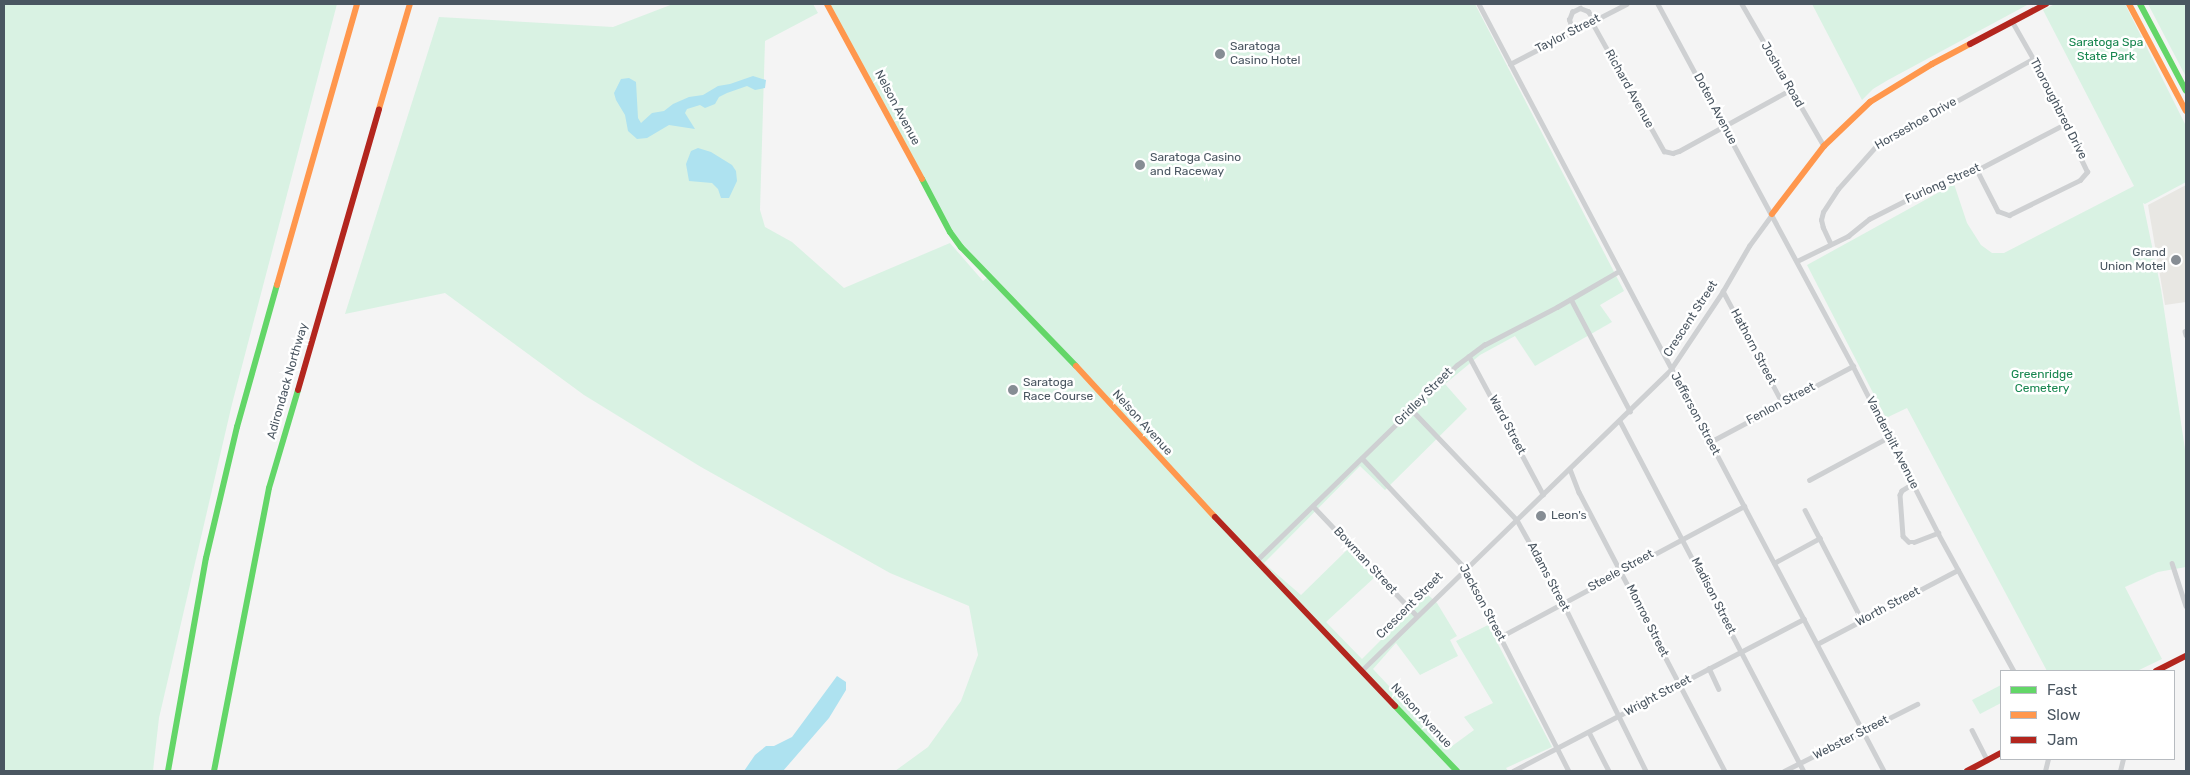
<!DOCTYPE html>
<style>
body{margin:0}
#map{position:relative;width:2190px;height:775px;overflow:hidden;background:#f4f4f4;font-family:Rubik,sans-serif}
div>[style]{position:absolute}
.commercial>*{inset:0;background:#e8e7e3}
.green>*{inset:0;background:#d9f2e3}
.water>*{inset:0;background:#aee2f0}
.street>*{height:4.5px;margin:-2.25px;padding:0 2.25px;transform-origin:2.25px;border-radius:2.25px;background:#ced0d2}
.fast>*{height:6px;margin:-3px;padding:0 3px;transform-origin:3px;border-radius:3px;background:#63d668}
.slow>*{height:6px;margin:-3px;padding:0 3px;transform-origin:3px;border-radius:3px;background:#ff974d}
.jam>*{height:6px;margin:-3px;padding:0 3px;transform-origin:3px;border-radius:3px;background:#b3261e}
.dots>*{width:14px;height:14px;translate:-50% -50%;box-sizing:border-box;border:2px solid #fff;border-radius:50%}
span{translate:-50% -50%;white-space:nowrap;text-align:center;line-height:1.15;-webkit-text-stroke:5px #fff;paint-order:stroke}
.street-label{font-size:12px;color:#4a5661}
.park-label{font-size:12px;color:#17864f}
.poi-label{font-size:12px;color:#4a5661}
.left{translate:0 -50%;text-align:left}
.right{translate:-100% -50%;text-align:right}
.frame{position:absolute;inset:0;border:5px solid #4a5661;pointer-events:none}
.legend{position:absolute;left:2000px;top:670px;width:175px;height:90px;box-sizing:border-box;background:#fff;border:1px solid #b7bbc0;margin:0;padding:6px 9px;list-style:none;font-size:15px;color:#4a5661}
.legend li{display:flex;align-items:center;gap:10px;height:25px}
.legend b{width:25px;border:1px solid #b7bbc0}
</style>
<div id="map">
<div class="commercial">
<i style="clip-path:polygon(2186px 185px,2186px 302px,2165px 305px,2148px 205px)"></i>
</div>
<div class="green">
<i style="clip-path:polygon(4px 4px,337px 4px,232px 404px,159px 718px,153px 771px,4px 771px)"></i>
<i style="clip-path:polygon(673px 4px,813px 4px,818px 13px,765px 41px,760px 210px,765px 227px,792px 242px,844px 288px,950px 243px,983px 281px,990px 275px,950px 232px,828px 4px,1475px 4px,1624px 291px,1600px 305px,1612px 322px,1535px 366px,1515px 336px,1480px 355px,1445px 384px,1467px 409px,1385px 490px,1360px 466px,1264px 563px,1301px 595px,1347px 550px,1375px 577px,1326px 622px,1362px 659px,1427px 594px,1437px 603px,1457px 636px,1450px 640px,1458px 656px,1420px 675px,1396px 643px,1373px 669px,1448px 749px,1474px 730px,1464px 717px,1493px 703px,1456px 641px,1488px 625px,1552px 747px,1506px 768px,1508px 771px,895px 771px,928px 747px,961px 701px,978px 655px,969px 606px,890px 573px,701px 467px,584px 395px,445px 293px,345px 314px,439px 17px,613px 27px)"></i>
<i style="clip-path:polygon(1812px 4px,2029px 4px,1888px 80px,1873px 89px,1862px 100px)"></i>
<i style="clip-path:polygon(2055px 4px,2125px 4px,2186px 126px,2186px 182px,2145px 204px,2143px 203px,2161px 289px,2186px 456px,2186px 567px,2158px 572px,2125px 587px,2162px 659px,2137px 671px,2047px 671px,1907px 408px,1886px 418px,1807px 265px,1954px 184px,1967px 223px,1981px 245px,1992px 253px,2004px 253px,2134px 186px,2043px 10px)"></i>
<i style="clip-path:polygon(2148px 4px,2186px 4px,2186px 77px)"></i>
<i style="clip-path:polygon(2001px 685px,2001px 703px,1980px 714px,1972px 700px)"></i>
</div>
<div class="water">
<i style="clip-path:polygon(753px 76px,766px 80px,765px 88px,755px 90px,747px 86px,727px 93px,719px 97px,715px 104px,705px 108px,700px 105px,687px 109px,685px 113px,695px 129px,669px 125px,647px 138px,637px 139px,628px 131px,625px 115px,616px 100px,614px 93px,621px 79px,629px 78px,636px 82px,638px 118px,641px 123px,652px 113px,664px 111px,673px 104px,689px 97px,703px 95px,718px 86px,730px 84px)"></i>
<i style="clip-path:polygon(698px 148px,711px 152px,732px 165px,736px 171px,737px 181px,729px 198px,721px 198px,718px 189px,712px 183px,689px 181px,686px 164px,691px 151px)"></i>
<i style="clip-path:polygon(837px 676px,846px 682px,846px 690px,829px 718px,783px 771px,744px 771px,755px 755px,766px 746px,774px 746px,792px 737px)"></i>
</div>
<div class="street">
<i style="left:1479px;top:4px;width:867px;rotate:62.16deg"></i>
<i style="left:1658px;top:4px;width:411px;rotate:61.7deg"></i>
<i style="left:1853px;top:366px;width:187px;rotate:63deg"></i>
<i style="left:1938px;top:533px;width:158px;rotate:61.2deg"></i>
<i style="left:1742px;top:4px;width:164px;rotate:60deg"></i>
<i style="left:1592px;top:22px;width:148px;rotate:60.8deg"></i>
<i style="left:1664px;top:151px;width:9px;rotate:13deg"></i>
<i style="left:1673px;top:153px;width:6px;rotate:-18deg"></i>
<i style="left:1679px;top:151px;width:127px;rotate:-28.8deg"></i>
<i style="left:1573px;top:32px;width:13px;rotate:-108deg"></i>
<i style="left:1569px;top:20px;width:9px;rotate:-69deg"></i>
<i style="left:1572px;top:12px;width:9px;rotate:-27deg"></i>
<i style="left:1580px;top:8px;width:9px;rotate:21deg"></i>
<i style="left:1588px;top:11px;width:12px;rotate:55deg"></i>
<i style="left:1510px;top:64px;width:131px;rotate:-27.3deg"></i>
<i style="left:1977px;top:170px;width:46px;rotate:62.9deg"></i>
<i style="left:1998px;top:211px;width:12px;rotate:20deg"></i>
<i style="left:2009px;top:215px;width:79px;rotate:-26.2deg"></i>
<i style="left:2080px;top:180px;width:11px;rotate:-49deg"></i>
<i style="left:2087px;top:172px;width:125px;rotate:-115.5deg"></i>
<i style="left:2033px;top:59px;width:43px;rotate:-119.6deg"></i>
<i style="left:1830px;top:243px;width:17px;rotate:-115deg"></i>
<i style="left:1823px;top:228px;width:8px;rotate:-104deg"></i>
<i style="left:1821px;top:220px;width:8px;rotate:-76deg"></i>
<i style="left:1823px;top:212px;width:27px;rotate:-57deg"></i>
<i style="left:1838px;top:189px;width:59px;rotate:-48.4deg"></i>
<i style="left:1877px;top:145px;width:178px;rotate:-28.9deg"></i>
<i style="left:1797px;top:261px;width:57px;rotate:-26.1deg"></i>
<i style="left:1848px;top:236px;width:27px;rotate:-39deg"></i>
<i style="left:1869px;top:219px;width:77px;rotate:-26.9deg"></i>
<i style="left:1938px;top:184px;width:41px;rotate:-19.7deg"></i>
<i style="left:1977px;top:170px;width:99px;rotate:-27.6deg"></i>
<i style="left:1723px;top:291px;width:126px;rotate:62deg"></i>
<i style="left:1571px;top:299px;width:127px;rotate:62.2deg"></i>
<i style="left:2185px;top:331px;width:4px;rotate:76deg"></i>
<i style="left:1469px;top:356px;width:157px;rotate:61.8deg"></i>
<i style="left:1411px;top:409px;width:153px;rotate:46.3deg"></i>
<i style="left:1517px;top:520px;width:95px;rotate:61deg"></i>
<i style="left:1563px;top:603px;width:187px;rotate:63.7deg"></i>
<i style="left:1620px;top:421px;width:395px;rotate:62.3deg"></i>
<i style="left:1710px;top:442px;width:162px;rotate:-28deg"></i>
<i style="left:1362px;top:458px;width:151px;rotate:46.9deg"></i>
<i style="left:1465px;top:568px;width:228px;rotate:62.9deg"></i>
<i style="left:1570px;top:469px;width:25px;rotate:69deg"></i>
<i style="left:1579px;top:492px;width:315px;rotate:62.4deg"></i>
<i style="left:1809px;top:480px;width:91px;rotate:-28.3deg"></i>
<i style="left:1913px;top:484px;width:13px;rotate:148deg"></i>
<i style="left:1902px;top:491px;width:4px;rotate:117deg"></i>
<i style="left:1900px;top:495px;width:41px;rotate:85.8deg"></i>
<i style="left:1903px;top:536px;width:8px;rotate:45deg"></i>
<i style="left:1909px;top:542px;width:5px"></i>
<i style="left:1914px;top:542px;width:26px;rotate:-21deg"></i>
<i style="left:1313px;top:506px;width:150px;rotate:46.6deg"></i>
<i style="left:1805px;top:510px;width:124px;rotate:62.6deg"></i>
<i style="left:1257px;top:560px;width:279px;rotate:-44.3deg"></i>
<i style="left:1457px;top:365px;width:34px;rotate:-37deg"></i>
<i style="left:1484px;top:345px;width:82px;rotate:-27.5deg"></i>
<i style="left:1557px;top:307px;width:72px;rotate:-30.1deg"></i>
<i style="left:1774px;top:563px;width:52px;rotate:-28.5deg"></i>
<i style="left:2172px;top:563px;width:45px;rotate:72deg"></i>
<i style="left:1500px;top:637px;width:277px;rotate:-28.2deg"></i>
<i style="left:1817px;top:644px;width:159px;rotate:-27.7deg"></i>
<i style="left:1709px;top:668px;width:23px;rotate:65deg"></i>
<i style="left:1362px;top:670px;width:431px;rotate:-44.2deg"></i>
<i style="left:1671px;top:369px;width:94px;rotate:-56.3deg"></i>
<i style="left:1723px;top:291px;width:52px;rotate:-60deg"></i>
<i style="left:1749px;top:246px;width:39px;rotate:-54deg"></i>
<i style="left:1972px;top:730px;width:34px;rotate:63deg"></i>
<i style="left:1589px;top:732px;width:44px;rotate:62.9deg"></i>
<i style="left:1513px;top:771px;width:328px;rotate:-27.6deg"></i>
<i style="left:1784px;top:771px;width:149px;rotate:-26.7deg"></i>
<i style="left:2045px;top:771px;width:12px;rotate:-76deg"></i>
<i style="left:2120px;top:771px;width:12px;rotate:-76deg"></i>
</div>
<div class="fast">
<i style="left:2140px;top:4px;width:98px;rotate:62.1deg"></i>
<i style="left:922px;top:179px;width:60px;rotate:62.2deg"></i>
<i style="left:950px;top:232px;width:19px;rotate:54deg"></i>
<i style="left:961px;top:247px;width:165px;rotate:46deg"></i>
<i style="left:1395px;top:706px;width:90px;rotate:46.4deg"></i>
<i style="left:168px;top:771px;width:216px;rotate:-79.9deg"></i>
<i style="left:206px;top:558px;width:135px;rotate:-76.7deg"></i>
<i style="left:237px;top:427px;width:148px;rotate:-74.3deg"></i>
<i style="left:214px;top:771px;width:288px;rotate:-79deg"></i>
<i style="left:269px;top:488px;width:102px;rotate:-73.5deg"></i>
</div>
<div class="slow">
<i style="left:827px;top:4px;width:199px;rotate:61.5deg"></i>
<i style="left:2129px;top:4px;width:121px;rotate:62deg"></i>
<i style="left:379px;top:109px;width:109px;rotate:-73.6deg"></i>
<i style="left:1772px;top:214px;width:86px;rotate:-52.6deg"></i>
<i style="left:1824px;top:146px;width:64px;rotate:-43.7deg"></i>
<i style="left:1870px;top:102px;width:73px;rotate:-31.5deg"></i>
<i style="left:1932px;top:64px;width:43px;rotate:-27.8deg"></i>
<i style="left:277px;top:285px;width:292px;rotate:-74.1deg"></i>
<i style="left:1076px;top:366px;width:205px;rotate:47.4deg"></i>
</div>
<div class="jam">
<i style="left:1970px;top:44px;width:86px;rotate:-27.8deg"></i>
<i style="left:298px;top:390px;width:292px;rotate:-73.9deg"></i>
<i style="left:1215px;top:517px;width:261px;rotate:46.4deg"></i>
<i style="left:2156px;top:671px;width:34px;rotate:-27deg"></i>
<i style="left:1967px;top:771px;width:38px;rotate:-28deg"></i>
</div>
<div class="dots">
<i style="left:1220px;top:54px;background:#868d94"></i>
<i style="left:1140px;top:165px;background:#868d94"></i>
<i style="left:2176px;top:260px;background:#868d94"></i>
<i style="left:1013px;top:390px;background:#868d94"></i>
<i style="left:1541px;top:516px;background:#868d94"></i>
</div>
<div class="street-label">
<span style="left:1568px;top:34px;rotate:-27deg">Taylor Street</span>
<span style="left:1782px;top:75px;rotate:60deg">Joshua Road</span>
<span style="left:1629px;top:89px;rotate:61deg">Richard Avenue</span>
<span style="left:897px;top:108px;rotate:62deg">Nelson Avenue</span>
<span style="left:1715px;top:109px;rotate:62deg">Doten Avenue</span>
<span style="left:2058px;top:109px;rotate:63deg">Thoroughbred Drive</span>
<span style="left:1916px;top:124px;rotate:-30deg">Horseshoe Drive</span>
<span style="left:1943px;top:184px;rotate:-24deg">Furlong Street</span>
<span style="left:1691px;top:319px;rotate:-57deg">Crescent Street</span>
<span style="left:1753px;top:347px;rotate:62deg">Hathorn Street</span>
<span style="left:288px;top:381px;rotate:-74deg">Adirondack Northway</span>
<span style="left:1424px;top:397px;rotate:-45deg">Gridley Street</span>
<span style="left:1781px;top:404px;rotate:-28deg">Fenlon Street</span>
<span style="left:1695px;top:414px;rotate:62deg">Jefferson Street</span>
<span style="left:1142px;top:423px;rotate:48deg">Nelson Avenue</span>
<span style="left:1507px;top:425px;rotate:62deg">Ward Street</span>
<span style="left:1892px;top:443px;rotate:63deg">Vanderbilt Avenue</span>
<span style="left:1365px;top:561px;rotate:47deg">Bowman Street</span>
<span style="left:1621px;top:571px;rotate:-29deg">Steele Street</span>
<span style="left:1548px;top:577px;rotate:62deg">Adams Street</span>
<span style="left:1713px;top:596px;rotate:63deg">Madison Street</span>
<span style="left:1482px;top:603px;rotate:62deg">Jackson Street</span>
<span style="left:1410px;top:606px;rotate:-45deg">Crescent Street</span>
<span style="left:1888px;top:607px;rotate:-28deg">Worth Street</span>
<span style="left:1647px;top:621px;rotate:63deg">Monroe Street</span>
<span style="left:1658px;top:696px;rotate:-28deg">Wright Street</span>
<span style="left:1421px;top:716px;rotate:47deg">Nelson Avenue</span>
<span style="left:1851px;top:738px;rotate:-27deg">Webster Street</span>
</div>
<div class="park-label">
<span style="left:2106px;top:50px">Saratoga Spa<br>State Park</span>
<span style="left:2042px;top:382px">Greenridge<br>Cemetery</span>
</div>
<div class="poi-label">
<span class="left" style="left:1230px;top:54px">Saratoga<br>Casino Hotel</span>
<span class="left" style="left:1150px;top:165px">Saratoga Casino<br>and Raceway</span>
<span class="right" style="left:2166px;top:260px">Grand<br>Union Motel</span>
<span class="left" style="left:1023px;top:390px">Saratoga<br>Race Course</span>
<span class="left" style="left:1551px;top:516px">Leon's</span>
</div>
<div class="frame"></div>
<ul class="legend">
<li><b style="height:6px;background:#63d668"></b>Fast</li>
<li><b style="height:6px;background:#ff974d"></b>Slow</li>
<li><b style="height:6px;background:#b3261e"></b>Jam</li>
</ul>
</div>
